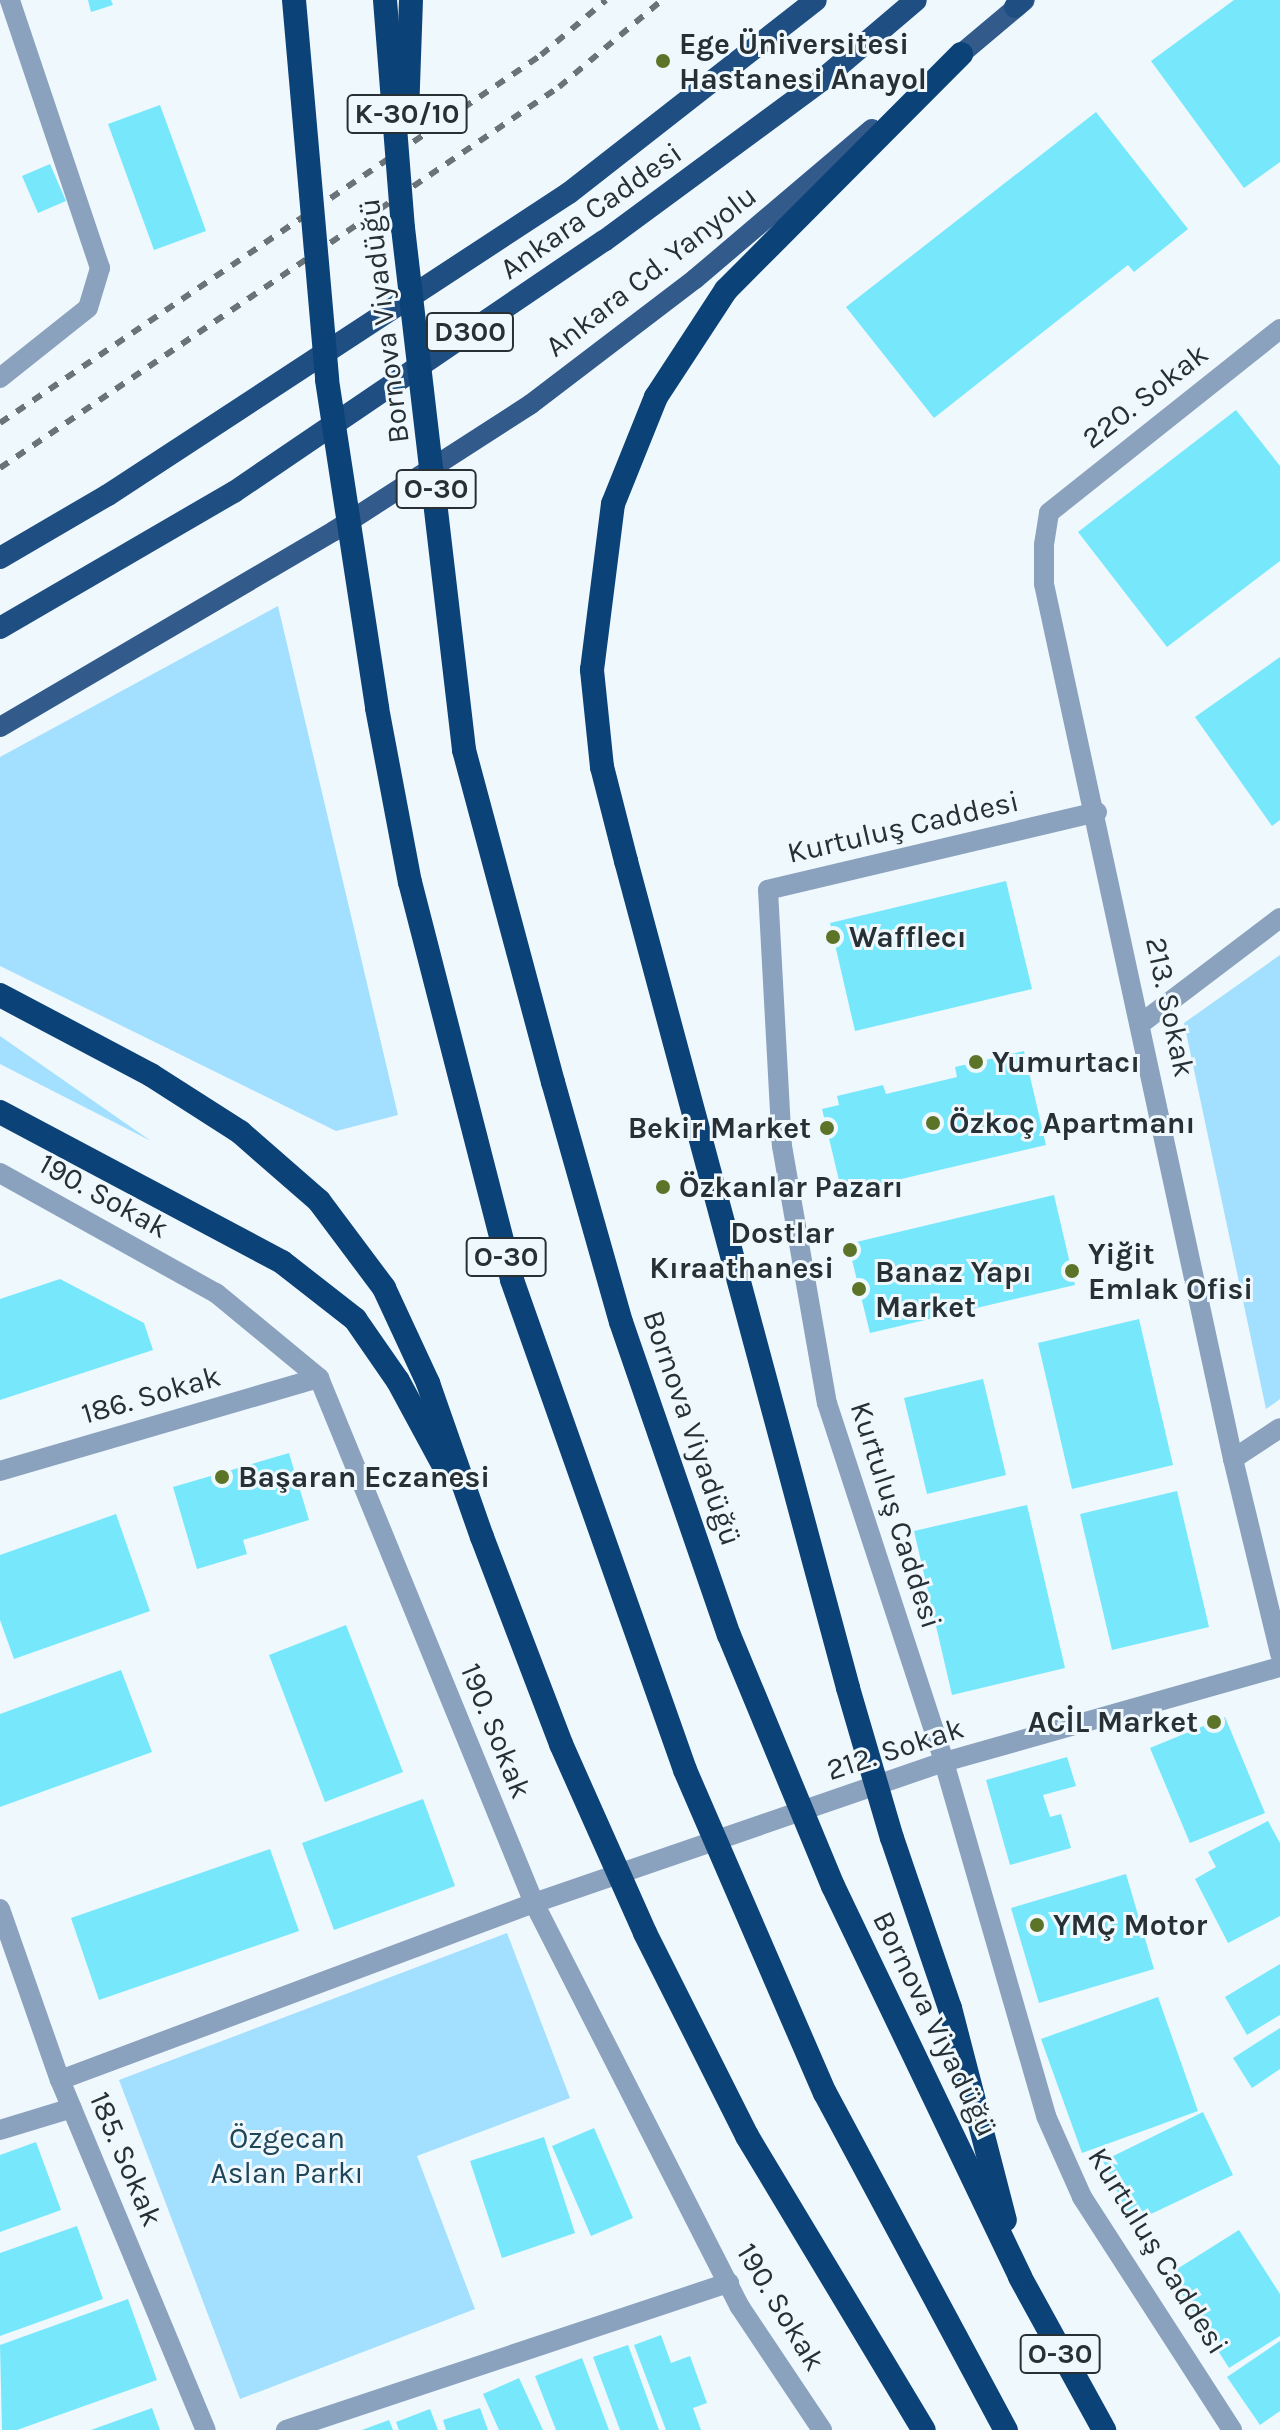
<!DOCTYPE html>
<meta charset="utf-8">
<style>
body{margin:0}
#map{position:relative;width:1280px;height:2430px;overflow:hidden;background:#eff8fd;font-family:Karla,sans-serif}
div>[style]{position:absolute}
.green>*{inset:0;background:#a3dfff}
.building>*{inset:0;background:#77e8fc}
.service>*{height:20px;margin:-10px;padding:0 10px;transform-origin:10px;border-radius:10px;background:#8ba2be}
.minor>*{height:20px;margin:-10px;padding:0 10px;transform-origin:10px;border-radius:10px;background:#8ba2be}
.primary>*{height:20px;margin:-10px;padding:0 10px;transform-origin:10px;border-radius:10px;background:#325b8b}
.trunk>*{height:22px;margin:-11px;padding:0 11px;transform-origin:11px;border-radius:11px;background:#1e4e82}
.motorway>*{height:24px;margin:-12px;padding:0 12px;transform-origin:12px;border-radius:12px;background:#0b4278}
.rail>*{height:6px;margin-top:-3px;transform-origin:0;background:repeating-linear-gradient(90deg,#6a7378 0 10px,transparent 0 20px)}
.motorway-bridge>*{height:24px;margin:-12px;padding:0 12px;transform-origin:12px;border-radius:12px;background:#0b4278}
.dots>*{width:22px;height:22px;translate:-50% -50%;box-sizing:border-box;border:4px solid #eff8fd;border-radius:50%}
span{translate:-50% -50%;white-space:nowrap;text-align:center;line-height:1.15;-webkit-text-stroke:6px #eff8fd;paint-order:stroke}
.shield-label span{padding:2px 6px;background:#eff8fd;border:2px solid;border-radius:6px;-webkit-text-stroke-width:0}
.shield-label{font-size:28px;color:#273035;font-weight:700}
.poi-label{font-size:30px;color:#273035;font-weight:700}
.left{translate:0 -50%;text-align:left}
.right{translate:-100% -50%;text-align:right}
.street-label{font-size:30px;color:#273035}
.park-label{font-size:30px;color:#1e4558}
</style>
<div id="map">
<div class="green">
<i style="clip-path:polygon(278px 606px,398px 1115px,336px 1131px,0 966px,0 757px)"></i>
<i style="clip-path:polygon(1280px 955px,1280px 1399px,1266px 1409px,1184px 1023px)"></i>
<i style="clip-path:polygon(0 1036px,151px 1141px,0 1064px)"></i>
<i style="clip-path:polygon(507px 1933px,570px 2098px,417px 2156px,475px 2309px,240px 2399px,119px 2080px)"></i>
</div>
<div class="building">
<i style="clip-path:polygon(88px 0,111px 0,113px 5px,91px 12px)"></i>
<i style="clip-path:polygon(1234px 0,1280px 0,1280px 162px,1244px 188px,1151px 61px)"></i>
<i style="clip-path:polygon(160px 105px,206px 231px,154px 250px,108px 124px)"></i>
<i style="clip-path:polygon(1096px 112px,1188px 229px,1134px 272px,1128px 265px,934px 418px,846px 307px)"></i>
<i style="clip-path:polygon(50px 164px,66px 201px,38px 213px,22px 176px)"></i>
<i style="clip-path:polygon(1236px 410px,1280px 466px,1280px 561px,1167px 647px,1078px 532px)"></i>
<i style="clip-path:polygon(1280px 657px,1280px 820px,1272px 826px,1195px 717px)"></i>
<i style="clip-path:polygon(1006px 881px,1032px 989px,855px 1031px,830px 923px)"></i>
<i style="clip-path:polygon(1024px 1051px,1046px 1145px,842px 1193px,822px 1109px,839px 1105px,837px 1096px,883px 1085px,886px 1094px,957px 1077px,955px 1067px)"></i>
<i style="clip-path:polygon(1054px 1195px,1075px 1285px,870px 1333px,848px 1244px)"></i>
<i style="clip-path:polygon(60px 1279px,144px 1323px,153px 1350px,0 1400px,0 1299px)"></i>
<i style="clip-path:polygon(1139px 1319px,1173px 1465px,1072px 1489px,1038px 1343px)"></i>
<i style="clip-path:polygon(983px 1379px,1006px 1475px,927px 1494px,904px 1398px)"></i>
<i style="clip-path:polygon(289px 1453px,309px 1520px,243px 1540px,247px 1554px,197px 1569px,173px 1487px)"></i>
<i style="clip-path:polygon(1177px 1491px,1209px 1627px,1112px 1650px,1080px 1514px)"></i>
<i style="clip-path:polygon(1027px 1505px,1065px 1668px,952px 1695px,914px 1531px)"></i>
<i style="clip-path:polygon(116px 1514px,150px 1611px,14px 1659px,0 1620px,0 1555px)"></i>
<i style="clip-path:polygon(346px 1625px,403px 1772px,325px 1802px,269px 1655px)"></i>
<i style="clip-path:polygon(121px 1670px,152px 1752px,0 1807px,0 1714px)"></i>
<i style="clip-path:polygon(1225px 1717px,1265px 1813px,1190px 1843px,1150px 1748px)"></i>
<i style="clip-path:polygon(1067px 1757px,1076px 1786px,1043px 1795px,1050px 1817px,1061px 1814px,1071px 1848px,1010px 1865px,986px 1780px)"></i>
<i style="clip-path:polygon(423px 1799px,455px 1886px,334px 1930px,302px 1843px)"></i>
<i style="clip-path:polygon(1268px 1821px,1280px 1843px,1280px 1916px,1228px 1943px,1195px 1879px,1216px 1867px,1208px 1852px)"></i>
<i style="clip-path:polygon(270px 1849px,299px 1931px,99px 2000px,71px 1918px)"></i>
<i style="clip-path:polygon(1126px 1874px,1154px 1969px,1039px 2003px,1011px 1908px)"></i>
<i style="clip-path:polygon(1280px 1964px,1280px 2015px,1247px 2035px,1225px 1997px)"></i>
<i style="clip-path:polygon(1158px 1997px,1198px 2111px,1082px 2153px,1041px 2039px)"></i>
<i style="clip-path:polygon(1280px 2028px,1280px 2069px,1252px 2088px,1233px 2058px)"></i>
<i style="clip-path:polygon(1203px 2112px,1233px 2175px,1132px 2223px,1103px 2161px)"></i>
<i style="clip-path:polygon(594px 2128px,633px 2218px,591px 2236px,552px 2146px)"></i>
<i style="clip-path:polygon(544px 2137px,575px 2233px,502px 2258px,470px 2161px)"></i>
<i style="clip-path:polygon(36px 2142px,61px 2210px,0 2232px,0 2155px)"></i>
<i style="clip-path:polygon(77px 2226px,103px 2299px,0 2336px,0 2253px)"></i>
<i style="clip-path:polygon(1239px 2230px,1280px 2294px,1280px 2336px,1229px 2368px,1169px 2274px)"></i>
<i style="clip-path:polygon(128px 2299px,157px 2380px,17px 2430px,2px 2430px,0 2345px)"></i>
<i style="clip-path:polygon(661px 2335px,671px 2363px,690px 2356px,707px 2403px,693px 2408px,701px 2430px,666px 2430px,634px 2345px)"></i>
<i style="clip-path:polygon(1280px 2341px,1280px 2411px,1260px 2425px,1227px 2377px)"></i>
<i style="clip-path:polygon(628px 2345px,659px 2430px,620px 2430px,593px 2357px)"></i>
<i style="clip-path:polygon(582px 2358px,609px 2430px,556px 2430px,535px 2376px)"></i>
<i style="clip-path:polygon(519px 2378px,543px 2430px,499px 2430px,483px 2394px)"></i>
<i style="clip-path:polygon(152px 2408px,160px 2430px,91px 2430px)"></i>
<i style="clip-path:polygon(480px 2408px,488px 2430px,446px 2430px,443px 2420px)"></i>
<i style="clip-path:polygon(430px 2409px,438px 2430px,399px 2430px,396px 2422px)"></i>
<i style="clip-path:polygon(389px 2420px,393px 2430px,362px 2430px)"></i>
</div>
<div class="service">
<i style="left:0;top:378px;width:112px;rotate:-38.5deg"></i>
<i style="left:88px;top:308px;width:42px;rotate:-73.3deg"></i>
<i style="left:100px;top:268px;width:283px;rotate:-108.6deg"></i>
</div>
<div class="minor">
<i style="left:1280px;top:329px;width:295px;rotate:141.5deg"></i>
<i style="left:1049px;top:513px;width:32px;rotate:99deg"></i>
<i style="left:1044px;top:545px;width:39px;rotate:90deg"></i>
<i style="left:1044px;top:584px;width:895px;rotate:77.81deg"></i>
<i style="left:1233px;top:1459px;width:201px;rotate:76.4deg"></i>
<i style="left:1097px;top:812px;width:338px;rotate:166.7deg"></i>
<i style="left:768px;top:890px;width:256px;rotate:86.9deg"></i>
<i style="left:782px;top:1146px;width:261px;rotate:80.1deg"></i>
<i style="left:827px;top:1403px;width:378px;rotate:71.9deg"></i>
<i style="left:944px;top:1762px;width:368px;rotate:73.9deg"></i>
<i style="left:1046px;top:2116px;width:89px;rotate:66deg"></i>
<i style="left:1082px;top:2197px;width:277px;rotate:57.2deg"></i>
<i style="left:1143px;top:1022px;width:172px;rotate:-37.2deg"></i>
<i style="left:0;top:1173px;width:247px;rotate:29.1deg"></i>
<i style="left:216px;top:1293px;width:134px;rotate:39.5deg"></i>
<i style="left:319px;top:1378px;width:567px;rotate:67.73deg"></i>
<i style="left:534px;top:1903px;width:453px;rotate:63deg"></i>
<i style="left:740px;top:2307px;width:148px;rotate:56.3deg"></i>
<i style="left:1233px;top:1459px;width:56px;rotate:-33.4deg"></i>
<i style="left:0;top:1471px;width:332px;rotate:-16.3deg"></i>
<i style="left:0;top:1909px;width:181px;rotate:70.7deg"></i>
<i style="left:60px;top:2080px;width:379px;rotate:67.4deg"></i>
<i style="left:60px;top:2080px;width:506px;rotate:-20.48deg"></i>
<i style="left:534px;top:1903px;width:434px;rotate:-19deg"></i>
<i style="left:944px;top:1762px;width:349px;rotate:-15.8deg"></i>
<i style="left:0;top:2130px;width:75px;rotate:-17deg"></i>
<i style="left:286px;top:2430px;width:467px;rotate:-18.4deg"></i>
</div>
<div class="primary">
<i style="left:949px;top:64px;width:99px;rotate:-40.1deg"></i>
<i style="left:0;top:727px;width:387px;rotate:-30.4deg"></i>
<i style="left:334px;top:531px;width:234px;rotate:-32.8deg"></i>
<i style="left:531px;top:404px;width:206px;rotate:-37.3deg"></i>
<i style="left:695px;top:279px;width:232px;rotate:-40.3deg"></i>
</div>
<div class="trunk">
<i style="left:1015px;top:7px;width:10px;rotate:-45deg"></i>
<i style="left:0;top:558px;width:125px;rotate:-30.3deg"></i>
<i style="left:108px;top:495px;width:551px;rotate:-33.23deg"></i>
<i style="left:569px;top:193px;width:313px;rotate:-38deg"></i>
<i style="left:0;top:628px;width:271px;rotate:-30.2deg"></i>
<i style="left:234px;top:492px;width:447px;rotate:-34.2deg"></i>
<i style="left:604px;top:241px;width:271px;rotate:-36.4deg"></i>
<i style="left:822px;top:80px;width:123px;rotate:-40.4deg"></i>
</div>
<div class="motorway">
<i style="left:626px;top:861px;width:97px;rotate:-104.3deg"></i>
<i style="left:602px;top:767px;width:98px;rotate:-95.9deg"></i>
<i style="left:592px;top:670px;width:167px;rotate:-82.8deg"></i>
<i style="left:613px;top:504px;width:115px;rotate:-68.1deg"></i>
<i style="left:656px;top:397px;width:128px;rotate:-56.8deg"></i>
<i style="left:726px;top:290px;width:333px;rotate:-45.1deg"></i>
<i style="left:0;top:995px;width:171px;rotate:27.9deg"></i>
<i style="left:151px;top:1075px;width:106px;rotate:32.6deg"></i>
<i style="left:240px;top:1132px;width:105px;rotate:41.1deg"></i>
<i style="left:319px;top:1201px;width:109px;rotate:53.2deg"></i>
<i style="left:384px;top:1288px;width:105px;rotate:65.1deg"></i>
<i style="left:428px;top:1383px;width:163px;rotate:70.7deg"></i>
<i style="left:0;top:1112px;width:319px;rotate:28deg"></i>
<i style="left:282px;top:1262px;width:93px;rotate:38deg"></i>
<i style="left:355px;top:1319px;width:75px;rotate:55.3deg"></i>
<i style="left:398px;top:1381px;width:99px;rotate:61.6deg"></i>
<i style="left:1020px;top:2277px;width:175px;rotate:61.2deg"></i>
</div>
<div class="rail">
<i style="left:0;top:423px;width:654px;rotate:-34.22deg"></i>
<i style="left:541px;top:55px;width:85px;rotate:-40.2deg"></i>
<i style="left:0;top:468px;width:676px;rotate:-34.28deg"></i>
<i style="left:559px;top:87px;width:135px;rotate:-40.2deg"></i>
</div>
<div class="motorway-bridge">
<i style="left:294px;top:0;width:381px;rotate:85deg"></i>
<i style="left:327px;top:380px;width:332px;rotate:81.3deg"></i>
<i style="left:377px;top:708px;width:177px;rotate:79.3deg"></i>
<i style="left:410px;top:882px;width:411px;rotate:75.6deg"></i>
<i style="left:512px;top:1280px;width:520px;rotate:70.55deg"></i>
<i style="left:685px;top:1770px;width:352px;rotate:66.6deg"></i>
<i style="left:825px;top:2093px;width:383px;rotate:61.8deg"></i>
<i style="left:385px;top:0;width:229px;rotate:85.5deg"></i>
<i style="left:403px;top:228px;width:526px;rotate:83.33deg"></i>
<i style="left:464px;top:750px;width:344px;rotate:75deg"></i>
<i style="left:553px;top:1082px;width:249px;rotate:74.2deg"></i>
<i style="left:621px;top:1322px;width:331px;rotate:71deg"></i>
<i style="left:729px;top:1635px;width:272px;rotate:67.5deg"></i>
<i style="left:833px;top:1886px;width:433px;rotate:64.4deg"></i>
<i style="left:407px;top:114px;width:114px;rotate:-88deg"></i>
<i style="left:626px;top:861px;width:856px;rotate:74.97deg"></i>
<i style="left:848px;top:1688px;width:156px;rotate:73.7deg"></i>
<i style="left:892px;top:1838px;width:180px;rotate:71.2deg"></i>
<i style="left:950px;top:2008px;width:219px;rotate:75.5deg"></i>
<i style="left:482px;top:1537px;width:222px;rotate:69.1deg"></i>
<i style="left:561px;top:1744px;width:207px;rotate:66deg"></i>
<i style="left:645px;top:1933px;width:227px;rotate:63.3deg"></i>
<i style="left:747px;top:2136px;width:343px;rotate:59deg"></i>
</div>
<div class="dots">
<i style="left:663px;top:61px;background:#5c7427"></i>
<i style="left:833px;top:937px;background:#5c7427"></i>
<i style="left:976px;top:1062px;background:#5c7427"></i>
<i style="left:933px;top:1123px;background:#5c7427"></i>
<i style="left:827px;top:1128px;background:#5c7427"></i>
<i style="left:663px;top:1187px;background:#5c7427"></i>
<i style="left:850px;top:1250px;background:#5c7427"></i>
<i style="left:1072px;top:1271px;background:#5c7427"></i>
<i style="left:859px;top:1289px;background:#5c7427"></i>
<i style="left:222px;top:1477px;background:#5c7427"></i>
<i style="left:1214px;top:1722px;background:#5c7427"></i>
<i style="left:1037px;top:1925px;background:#5c7427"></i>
</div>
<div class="shield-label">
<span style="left:407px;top:114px">K-30/10</span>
<span style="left:470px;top:332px">D300</span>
<span style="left:436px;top:489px">O-30</span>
<span style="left:506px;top:1257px">O-30</span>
<span style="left:1060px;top:2354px">O-30</span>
</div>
<div class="poi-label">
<span class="left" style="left:679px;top:61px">Ege Üniversitesi<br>Hastanesi Anayol</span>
<span class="left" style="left:849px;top:937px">Wafflecı</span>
<span class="left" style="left:992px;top:1062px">Yumurtacı</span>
<span class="left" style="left:949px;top:1123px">Özkoç Apartmanı</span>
<span class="right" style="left:811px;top:1128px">Bekir Market</span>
<span class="left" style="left:679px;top:1187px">Özkanlar Pazarı</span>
<span class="right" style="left:834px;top:1250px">Dostlar<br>Kıraathanesi</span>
<span class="left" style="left:1088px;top:1271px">Yiğit<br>Emlak Ofisi</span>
<span class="left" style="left:875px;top:1289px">Banaz Yapı<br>Market</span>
<span class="left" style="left:238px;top:1477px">Başaran Eczanesi</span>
<span class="right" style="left:1198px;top:1722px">ACİL Market</span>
<span class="left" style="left:1053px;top:1925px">YMÇ Motor</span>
</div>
<div class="street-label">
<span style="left:591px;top:211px;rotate:-35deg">Ankara Caddesi</span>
<span style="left:651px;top:271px;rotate:-38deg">Ankara Cd. Yanyolu</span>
<span style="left:384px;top:321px;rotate:-97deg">Bornova Viyadüğü</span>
<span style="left:1145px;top:396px;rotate:-38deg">220. Sokak</span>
<span style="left:903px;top:827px;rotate:-13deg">Kurtuluş Caddesi</span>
<span style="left:1170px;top:1007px;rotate:78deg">213. Sokak</span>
<span style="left:104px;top:1196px;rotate:29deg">190. Sokak</span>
<span style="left:151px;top:1395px;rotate:-16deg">186. Sokak</span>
<span style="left:692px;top:1428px;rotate:71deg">Bornova Viyadüğü</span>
<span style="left:896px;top:1515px;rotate:72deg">Kurtuluş Caddesi</span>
<span style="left:496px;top:1731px;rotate:68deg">190. Sokak</span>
<span style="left:895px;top:1749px;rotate:-18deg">212. Sokak</span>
<span style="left:935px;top:2024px;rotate:64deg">Bornova Viyadüğü</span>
<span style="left:126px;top:2159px;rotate:67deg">185. Sokak</span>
<span style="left:1158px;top:2251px;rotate:58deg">Kurtuluş Caddesi</span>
<span style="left:781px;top:2307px;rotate:59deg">190. Sokak</span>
</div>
<div class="park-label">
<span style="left:287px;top:2155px">Özgecan<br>Aslan Parkı</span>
</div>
</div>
